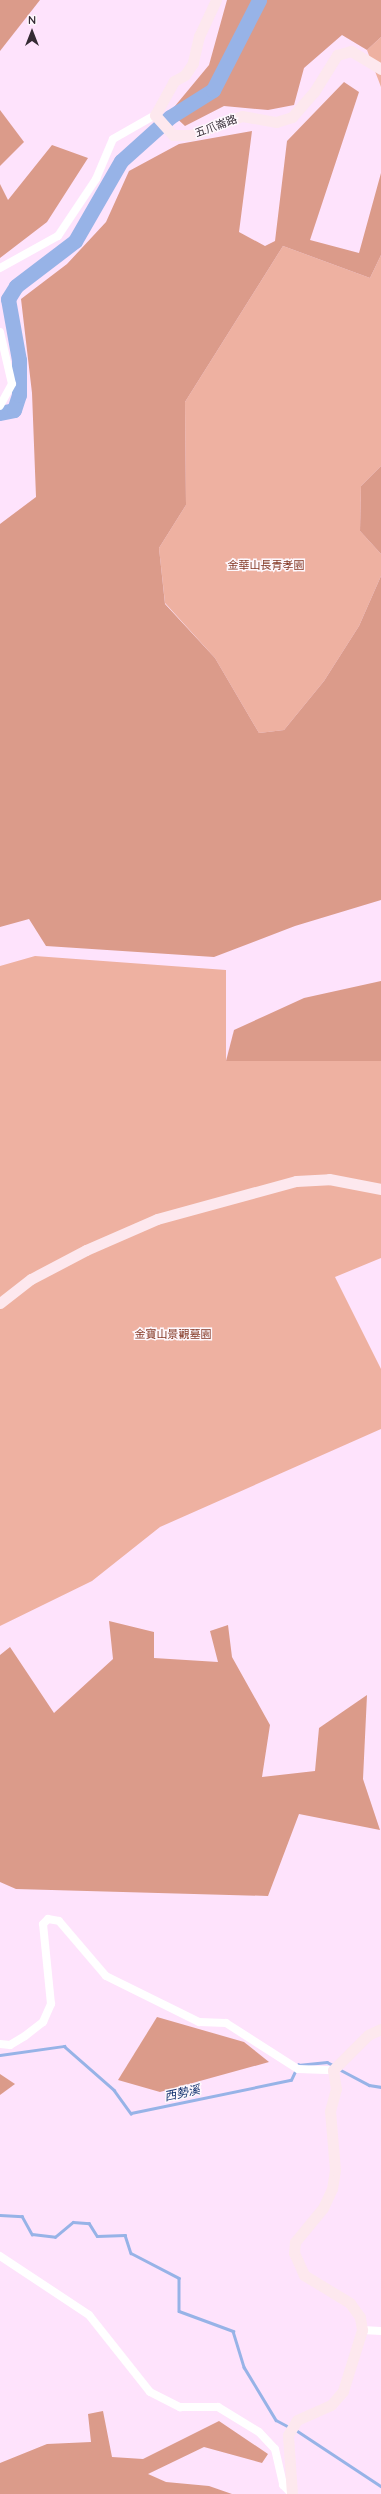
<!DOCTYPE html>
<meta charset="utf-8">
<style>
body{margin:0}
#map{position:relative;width:381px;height:2494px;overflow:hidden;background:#fee3fc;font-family:Quicksand,"Noto Sans TC",sans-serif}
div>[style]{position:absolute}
.green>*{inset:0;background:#eeb1a1}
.forest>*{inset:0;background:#db9b8a}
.stream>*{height:2.5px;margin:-1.25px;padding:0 1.25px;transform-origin:1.25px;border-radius:1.25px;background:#97b3e7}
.river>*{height:15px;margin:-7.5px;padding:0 7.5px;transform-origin:7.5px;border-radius:7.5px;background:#97b3e7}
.street>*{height:8px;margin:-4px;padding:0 4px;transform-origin:4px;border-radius:4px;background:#fff}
.secondary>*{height:11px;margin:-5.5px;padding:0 5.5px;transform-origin:5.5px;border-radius:5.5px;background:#fde8ee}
span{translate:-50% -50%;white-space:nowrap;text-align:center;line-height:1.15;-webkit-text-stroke:3px #fef8fd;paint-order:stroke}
.street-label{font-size:11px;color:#352b34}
.park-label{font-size:11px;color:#833623}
.water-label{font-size:12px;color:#153370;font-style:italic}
.north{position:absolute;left:12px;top:12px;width:40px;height:40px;-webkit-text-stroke:3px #fef8fd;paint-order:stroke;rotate:0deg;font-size:11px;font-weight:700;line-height:16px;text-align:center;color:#352b34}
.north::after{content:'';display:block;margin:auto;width:14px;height:18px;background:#352b34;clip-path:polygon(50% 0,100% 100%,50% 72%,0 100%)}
</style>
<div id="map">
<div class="green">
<i style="clip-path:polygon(381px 37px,381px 87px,367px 50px)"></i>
<i style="clip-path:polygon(283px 246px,370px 278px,381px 255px,381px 466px,361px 486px,360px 531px,381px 554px,381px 576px,359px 626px,324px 681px,284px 730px,259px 733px,215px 658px,165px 603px,159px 548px,186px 505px,185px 402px)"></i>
<i style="clip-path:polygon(35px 956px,226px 970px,226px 1061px,381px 1061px,381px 1258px,335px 1277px,381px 1369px,381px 1429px,160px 1527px,92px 1581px,0 1626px,0 966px)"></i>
</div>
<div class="forest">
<i style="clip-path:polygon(0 0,40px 0,0 51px)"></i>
<i style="clip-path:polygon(227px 0,381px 0,381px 37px,367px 50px,342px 35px,304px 68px,294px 105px,268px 110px,224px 106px,185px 126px,170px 112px,209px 65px)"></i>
<i style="clip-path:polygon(344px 82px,359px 92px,310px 240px,359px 253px,381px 173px,381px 255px,370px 278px,283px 246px,185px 402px,186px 505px,159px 548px,165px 604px,215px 658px,259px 733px,284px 730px,324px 681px,359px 626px,381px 576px,381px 900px,295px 926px,214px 957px,46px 946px,29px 919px,0 927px,0 524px,36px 497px,32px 393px,21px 299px,67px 264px,106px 222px,129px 171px,179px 144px,252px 131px,239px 232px,265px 246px,275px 241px,287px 141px)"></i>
<i style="clip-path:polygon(0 110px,24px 142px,0 166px)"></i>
<i style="clip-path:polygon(52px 145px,88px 158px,47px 222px,0 258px,0 184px,8px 200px)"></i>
<i style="clip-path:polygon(381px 466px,381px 554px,360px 531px,361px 486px)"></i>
<i style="clip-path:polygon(381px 981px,381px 1061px,226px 1061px,234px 1030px,304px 998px)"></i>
<i style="clip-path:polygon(109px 1621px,154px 1632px,154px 1658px,218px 1662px,210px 1631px,228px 1625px,232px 1657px,270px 1725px,262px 1777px,315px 1771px,319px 1728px,367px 1695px,363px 1779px,380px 1830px,299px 1814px,268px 1896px,16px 1889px,0 1882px,0 1655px,10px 1647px,54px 1713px,113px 1659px)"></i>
<i style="clip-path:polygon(157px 2017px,244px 2042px,269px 2062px,160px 2092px,118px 2080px)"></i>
<i style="clip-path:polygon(0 2074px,15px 2084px,0 2095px)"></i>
<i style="clip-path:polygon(103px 2411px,112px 2457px,143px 2459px,219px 2421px,268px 2454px,262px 2463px,204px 2447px,148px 2474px,166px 2482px,209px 2486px,232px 2494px,0 2494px,0 2463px,47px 2444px,91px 2442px,88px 2414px)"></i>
</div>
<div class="stream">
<i style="left:0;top:2055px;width:65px;rotate:-8deg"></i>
<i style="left:64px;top:2046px;width:67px;rotate:41.3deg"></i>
<i style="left:114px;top:2090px;width:29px;rotate:54deg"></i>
<i style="left:131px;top:2113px;width:163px;rotate:-11.7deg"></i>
<i style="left:291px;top:2080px;width:17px;rotate:-65deg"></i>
<i style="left:298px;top:2065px;width:29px;rotate:-6deg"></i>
<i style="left:327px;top:2062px;width:7px;rotate:27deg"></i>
<i style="left:339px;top:2069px;width:34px;rotate:28deg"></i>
<i style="left:369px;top:2085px;width:12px;rotate:9deg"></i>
<i style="left:0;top:2215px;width:22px;rotate:3deg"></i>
<i style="left:22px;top:2216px;width:21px;rotate:61deg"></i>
<i style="left:32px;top:2234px;width:23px;rotate:7deg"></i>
<i style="left:55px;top:2237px;width:23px;rotate:-40deg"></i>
<i style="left:73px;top:2222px;width:16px;rotate:4deg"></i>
<i style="left:89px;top:2223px;width:15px;rotate:58deg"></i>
<i style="left:97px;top:2236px;width:28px;rotate:-2deg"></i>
<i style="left:125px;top:2235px;width:19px;rotate:72deg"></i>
<i style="left:131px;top:2253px;width:54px;rotate:27.5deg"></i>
<i style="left:179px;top:2278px;width:33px;rotate:90deg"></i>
<i style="left:179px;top:2311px;width:58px;rotate:20.3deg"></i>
<i style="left:233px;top:2331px;width:38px;rotate:73deg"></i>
<i style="left:244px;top:2367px;width:62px;rotate:58.9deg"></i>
<i style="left:276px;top:2420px;width:15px;rotate:28deg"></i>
<i style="left:296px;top:2430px;width:102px;rotate:33.4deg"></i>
</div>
<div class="river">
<i style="left:0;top:413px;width:14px;rotate:-12deg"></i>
<i style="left:14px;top:410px;width:16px;rotate:-72deg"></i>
<i style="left:19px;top:395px;width:35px;rotate:-90deg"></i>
<i style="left:19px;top:360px;width:62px;rotate:-100.2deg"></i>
<i style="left:8px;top:299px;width:15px;rotate:-58deg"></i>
<i style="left:16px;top:286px;width:74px;rotate:-37.3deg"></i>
<i style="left:75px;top:241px;width:92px;rotate:-60.1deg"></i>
<i style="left:121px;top:161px;width:66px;rotate:-41.9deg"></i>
<i style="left:170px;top:117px;width:51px;rotate:-32.1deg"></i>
<i style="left:213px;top:90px;width:101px;rotate:-62.9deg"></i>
</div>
<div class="street">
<i style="left:0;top:268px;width:66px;rotate:-28.9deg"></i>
<i style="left:58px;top:236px;width:69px;rotate:-56.3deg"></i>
<i style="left:96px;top:179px;width:43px;rotate:-67deg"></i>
<i style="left:113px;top:139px;width:48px;rotate:-29.7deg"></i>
<i style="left:0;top:332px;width:53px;rotate:77deg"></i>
<i style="left:12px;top:384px;width:25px;rotate:119deg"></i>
<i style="left:0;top:2044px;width:10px;rotate:6deg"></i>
<i style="left:10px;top:2045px;width:17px;rotate:-31deg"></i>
<i style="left:25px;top:2036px;width:23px;rotate:-38deg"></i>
<i style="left:43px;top:2022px;width:20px;rotate:-66deg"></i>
<i style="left:51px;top:2004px;width:80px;rotate:-95.7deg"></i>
<i style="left:43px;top:1924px;width:7px;rotate:-45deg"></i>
<i style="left:48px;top:1919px;width:11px;rotate:10deg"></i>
<i style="left:59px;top:1921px;width:72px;rotate:49.5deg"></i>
<i style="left:106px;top:1976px;width:104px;rotate:26.3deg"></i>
<i style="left:199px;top:2022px;width:27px;rotate:2deg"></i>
<i style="left:226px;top:2023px;width:85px;rotate:32.6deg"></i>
<i style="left:298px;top:2069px;width:35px;rotate:2deg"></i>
<i style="left:0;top:2256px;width:107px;rotate:33.5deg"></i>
<i style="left:89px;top:2315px;width:98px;rotate:51.6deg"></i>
<i style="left:150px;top:2392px;width:34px;rotate:27deg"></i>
<i style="left:180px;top:2407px;width:38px"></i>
<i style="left:218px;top:2407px;width:48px;rotate:31.4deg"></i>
<i style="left:259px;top:2432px;width:23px;rotate:47deg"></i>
<i style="left:275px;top:2449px;width:37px;rotate:77deg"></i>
<i style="left:283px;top:2485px;width:13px;rotate:45deg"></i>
<i style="left:362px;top:2330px;width:19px;rotate:3deg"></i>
</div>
<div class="secondary">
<i style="left:216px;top:0;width:40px;rotate:115deg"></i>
<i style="left:199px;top:36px;width:28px;rotate:103deg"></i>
<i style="left:193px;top:63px;width:14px;rotate:124deg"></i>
<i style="left:185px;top:75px;width:13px;rotate:151deg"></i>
<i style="left:174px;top:81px;width:39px;rotate:119deg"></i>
<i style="left:155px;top:115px;width:27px;rotate:48deg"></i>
<i style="left:173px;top:135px;width:18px"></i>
<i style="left:191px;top:135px;width:54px;rotate:-20.4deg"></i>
<i style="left:242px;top:116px;width:35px;rotate:10deg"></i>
<i style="left:276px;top:122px;width:17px;rotate:-17deg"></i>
<i style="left:292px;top:117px;width:33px;rotate:-49deg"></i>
<i style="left:314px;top:92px;width:44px;rotate:-58.1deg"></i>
<i style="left:337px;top:55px;width:15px;rotate:-16deg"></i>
<i style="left:351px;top:51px;width:35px;rotate:31deg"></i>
<i style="left:0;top:1303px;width:39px;rotate:-38deg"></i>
<i style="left:31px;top:1279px;width:62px;rotate:-27.8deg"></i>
<i style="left:86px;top:1250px;width:77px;rotate:-23.6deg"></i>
<i style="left:157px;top:1219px;width:144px;rotate:-15.3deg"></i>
<i style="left:296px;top:1181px;width:33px;rotate:-3deg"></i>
<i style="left:329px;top:1179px;width:53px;rotate:10.9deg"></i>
<i style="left:292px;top:2494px;width:59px;rotate:-93.9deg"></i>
<i style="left:288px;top:2435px;width:17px;rotate:-59deg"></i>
<i style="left:297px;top:2420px;width:37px;rotate:-24deg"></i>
<i style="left:331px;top:2405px;width:18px;rotate:-49deg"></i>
<i style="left:343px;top:2391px;width:64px;rotate:-72.7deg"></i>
<i style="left:362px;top:2330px;width:13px;rotate:-99deg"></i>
<i style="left:360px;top:2317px;width:17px;rotate:-126deg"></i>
<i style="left:350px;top:2303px;width:54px;rotate:-148.7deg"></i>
<i style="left:304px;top:2275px;width:24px;rotate:-114deg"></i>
<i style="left:294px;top:2253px;width:11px;rotate:-85deg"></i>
<i style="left:295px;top:2242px;width:44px;rotate:-50.5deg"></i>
<i style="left:323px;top:2208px;width:21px;rotate:-65deg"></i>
<i style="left:332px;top:2189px;width:19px;rotate:-81deg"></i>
<i style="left:335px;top:2170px;width:59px;rotate:-94.8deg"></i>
<i style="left:330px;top:2111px;width:23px;rotate:-75deg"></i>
<i style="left:336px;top:2089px;width:19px;rotate:-99deg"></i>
<i style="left:333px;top:2070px;width:49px;rotate:-45deg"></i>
<i style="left:368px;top:2035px;width:14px;rotate:-25deg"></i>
</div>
<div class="street-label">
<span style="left:216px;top:126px;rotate:-20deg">五爪崙路</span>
</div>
<div class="park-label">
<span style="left:266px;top:565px">金華山長青孝園</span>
<span style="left:173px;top:1334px">金寶山景觀墓園</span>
</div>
<div class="water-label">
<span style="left:182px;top:2093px;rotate:-12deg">西勢溪</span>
</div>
<div class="north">N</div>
</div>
